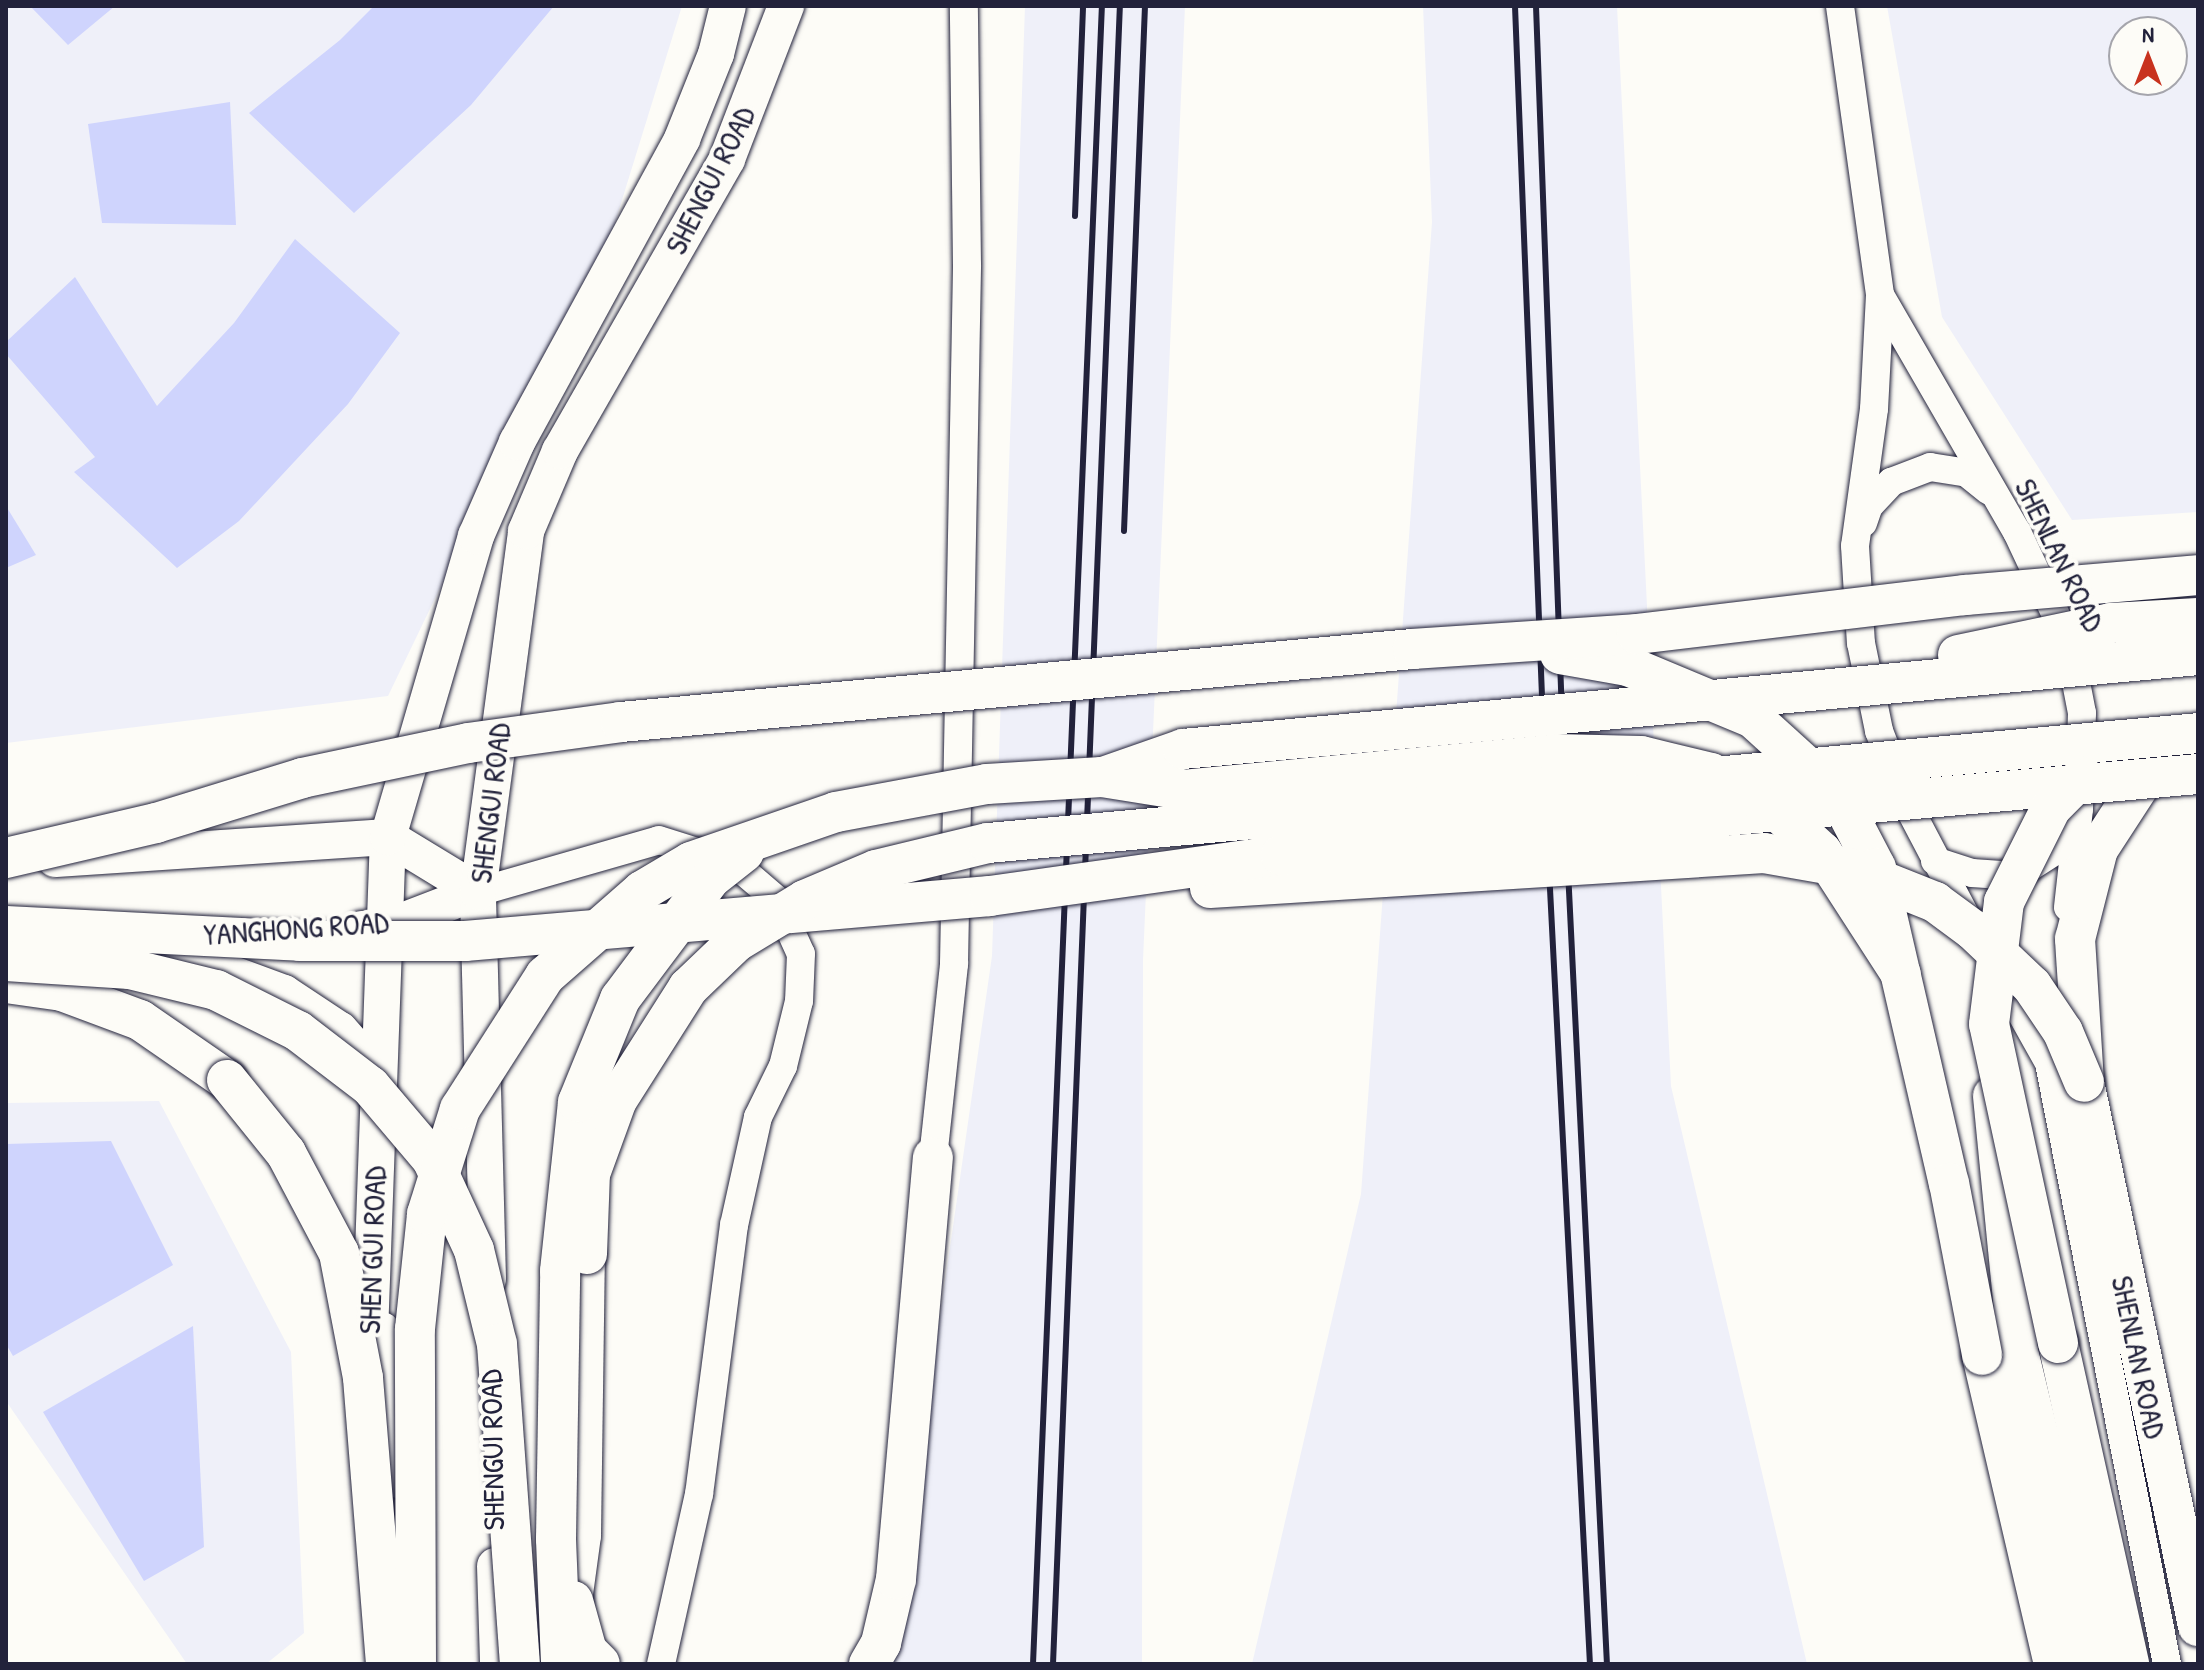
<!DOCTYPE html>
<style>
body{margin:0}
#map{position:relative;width:2204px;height:1670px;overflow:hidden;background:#fdfcf7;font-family:"Patrick Hand",sans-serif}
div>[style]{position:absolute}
.built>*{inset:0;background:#eff0f9}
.building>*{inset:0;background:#cfd4fd}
.roads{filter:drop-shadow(0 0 2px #22223b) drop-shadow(0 0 2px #22223b)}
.minor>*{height:28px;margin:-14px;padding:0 14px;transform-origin:14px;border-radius:14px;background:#fdfcf7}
.major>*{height:36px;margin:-18px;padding:0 18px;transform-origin:18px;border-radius:18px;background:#fdfcf7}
.highway>*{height:40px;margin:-20px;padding:0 20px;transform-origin:20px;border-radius:20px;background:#fdfcf7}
.rail>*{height:6px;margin:-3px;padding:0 3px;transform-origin:3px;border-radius:3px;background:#22223b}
.bridges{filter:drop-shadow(0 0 2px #22223b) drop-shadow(0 0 2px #22223b)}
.highway-bridge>*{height:40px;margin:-20px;padding:0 20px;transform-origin:20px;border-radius:20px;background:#fdfcf7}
span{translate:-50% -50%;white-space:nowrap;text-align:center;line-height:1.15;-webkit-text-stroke:8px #fdfcf7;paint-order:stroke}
.street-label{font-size:30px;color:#22223b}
.frame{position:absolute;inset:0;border:8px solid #22223b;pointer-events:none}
.north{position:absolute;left:2108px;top:16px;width:80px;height:80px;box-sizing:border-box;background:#fdfcf7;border:2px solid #a5a5ac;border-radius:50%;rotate:0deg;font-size:22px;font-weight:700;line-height:32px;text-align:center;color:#22223b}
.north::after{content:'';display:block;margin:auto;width:28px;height:36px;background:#c8321e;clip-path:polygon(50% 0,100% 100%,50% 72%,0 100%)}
</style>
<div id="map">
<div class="built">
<i style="clip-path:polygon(6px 6px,682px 6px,613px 229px,388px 696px,6px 743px)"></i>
<i style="clip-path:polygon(1025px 6px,1185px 6px,1143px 960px,1142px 1664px,890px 1664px,992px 956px)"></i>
<i style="clip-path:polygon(1423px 6px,1617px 6px,1671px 1086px,1807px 1664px,1252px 1664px,1361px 1194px,1432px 222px)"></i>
<i style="clip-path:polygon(evenodd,1887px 6px,2198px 6px,2198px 512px,2072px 520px,1942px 317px,1887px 6px,2124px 32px,2172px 32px,2172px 80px,2124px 80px,2124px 32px)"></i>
<i style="clip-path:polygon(159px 1101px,291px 1352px,304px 1633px,266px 1664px,187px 1664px,6px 1401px,6px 1103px)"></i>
</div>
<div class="building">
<i style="clip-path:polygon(30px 6px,115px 6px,68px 45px)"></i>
<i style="clip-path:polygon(374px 6px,554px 6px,471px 105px,354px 213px,249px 113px,340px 40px)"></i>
<i style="clip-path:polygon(230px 102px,236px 225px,102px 223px,88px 124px)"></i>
<i style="clip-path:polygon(295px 239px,400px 333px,348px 404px,239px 521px,177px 568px,74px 472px,95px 457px,6px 354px,6px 342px,75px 277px,157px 406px,234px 323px)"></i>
<i style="clip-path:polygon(6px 506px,36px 555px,6px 568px)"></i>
<i style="clip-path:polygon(111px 1141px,173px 1265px,13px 1356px,6px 1344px,6px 1144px)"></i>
<i style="clip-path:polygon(193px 1326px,204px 1547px,144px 1581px,43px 1412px)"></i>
</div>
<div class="roads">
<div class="minor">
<i style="left:1840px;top:6px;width:292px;rotate:82.1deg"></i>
<i style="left:1880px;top:295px;width:114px;rotate:93deg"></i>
<i style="left:1874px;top:409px;width:138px;rotate:97.9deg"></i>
<i style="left:1855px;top:546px;width:97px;rotate:86.5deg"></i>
<i style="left:1861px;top:643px;width:90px;rotate:78.4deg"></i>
<i style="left:1879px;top:731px;width:80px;rotate:68.9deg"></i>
<i style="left:1908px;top:806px;width:131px;rotate:62.3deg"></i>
<i style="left:1880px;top:295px;width:274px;rotate:60deg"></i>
<i style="left:2017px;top:532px;width:120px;rotate:64.9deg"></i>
<i style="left:2068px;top:641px;width:73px;rotate:79deg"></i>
<i style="left:2082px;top:713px;width:96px;rotate:91.8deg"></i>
<i style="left:2079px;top:809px;width:99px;rotate:96.4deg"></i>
<i style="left:1863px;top:523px;width:18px;rotate:-71deg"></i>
<i style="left:1869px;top:506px;width:33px;rotate:-47deg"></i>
<i style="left:1891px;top:482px;width:42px;rotate:-21deg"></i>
<i style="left:1930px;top:467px;width:37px;rotate:9deg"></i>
<i style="left:1967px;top:473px;width:28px;rotate:39deg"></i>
<i style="left:1935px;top:861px;width:39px;rotate:18deg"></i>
<i style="left:1972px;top:873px;width:44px;rotate:3.9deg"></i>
<i style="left:2016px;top:876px;width:50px;rotate:-32.7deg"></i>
<i style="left:2058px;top:849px;width:34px;rotate:-62deg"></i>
<i style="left:478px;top:892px;width:188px;rotate:-16deg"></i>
<i style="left:659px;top:840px;width:80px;rotate:17.5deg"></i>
<i style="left:735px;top:864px;width:54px;rotate:40.5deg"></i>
<i style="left:776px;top:899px;width:60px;rotate:65.6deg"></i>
<i style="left:801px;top:954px;width:47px;rotate:92.4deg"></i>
<i style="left:799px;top:1001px;width:67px;rotate:103.8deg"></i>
<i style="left:783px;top:1066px;width:57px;rotate:116.1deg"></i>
<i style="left:758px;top:1117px;width:111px;rotate:102.5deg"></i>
<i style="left:734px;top:1225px;width:271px;rotate:97.4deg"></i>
<i style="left:699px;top:1494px;width:174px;rotate:102.6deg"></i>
<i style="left:1994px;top:965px;width:112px;rotate:60.7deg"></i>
<i style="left:2055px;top:1016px;width:47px;rotate:97.3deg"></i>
<i style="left:2049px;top:1063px;width:612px;rotate:78.89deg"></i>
<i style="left:933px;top:1158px;width:195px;rotate:-83.8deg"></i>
<i style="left:954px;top:964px;width:699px;rotate:-88.93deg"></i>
<i style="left:967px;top:265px;width:259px;rotate:-90.7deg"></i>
</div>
<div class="major">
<i style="left:55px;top:859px;width:334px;rotate:-3.8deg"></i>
<i style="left:388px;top:837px;width:105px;rotate:31.4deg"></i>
<i style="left:362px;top:929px;width:22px;rotate:-3deg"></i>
<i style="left:384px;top:928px;width:101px;rotate:-21deg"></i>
<i style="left:143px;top:941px;width:150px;rotate:20.2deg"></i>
<i style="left:284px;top:993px;width:67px;rotate:33.5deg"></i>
<i style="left:340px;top:1030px;width:56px;rotate:48.6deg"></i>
<i style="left:488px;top:1279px;width:387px;rotate:-91.5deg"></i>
<i style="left:478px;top:892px;width:364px;rotate:-82.4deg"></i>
<i style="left:526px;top:531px;width:87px;rotate:-67deg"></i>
<i style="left:560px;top:451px;width:336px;rotate:-60.2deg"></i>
<i style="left:727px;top:159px;width:164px;rotate:-68.9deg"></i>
<i style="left:382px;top:1330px;width:152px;rotate:82.8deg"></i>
<i style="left:369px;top:1362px;width:525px;rotate:-87.93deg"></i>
<i style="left:388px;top:837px;width:314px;rotate:-73.7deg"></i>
<i style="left:476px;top:536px;width:103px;rotate:-66.4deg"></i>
<i style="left:517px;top:442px;width:345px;rotate:-61.4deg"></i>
<i style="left:682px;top:139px;width:92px;rotate:-68.2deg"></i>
<i style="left:716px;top:54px;width:49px;rotate:-76deg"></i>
<i style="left:495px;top:1566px;width:98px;rotate:88.2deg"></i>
<i style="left:571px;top:1623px;width:89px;rotate:-82.2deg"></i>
<i style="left:583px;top:1535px;width:281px;rotate:-89.2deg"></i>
</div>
<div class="highway">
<i style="left:2163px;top:758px;width:14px;rotate:144deg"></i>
<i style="left:2152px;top:766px;width:99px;rotate:123deg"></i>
<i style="left:2098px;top:849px;width:93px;rotate:104.3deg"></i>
<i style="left:2075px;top:939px;width:143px;rotate:86.4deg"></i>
<i style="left:2084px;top:1082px;width:556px;rotate:78.16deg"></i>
<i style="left:6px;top:983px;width:57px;rotate:8.1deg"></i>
<i style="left:62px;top:991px;width:83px;rotate:20.4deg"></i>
<i style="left:140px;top:1020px;width:106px;rotate:34.6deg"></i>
<i style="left:1993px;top:1096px;width:256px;rotate:84.4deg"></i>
<i style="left:2018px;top:1351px;width:322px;rotate:76.4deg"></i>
<i style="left:2058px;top:1343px;width:329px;rotate:77.5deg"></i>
<i style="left:1982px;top:1355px;width:317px;rotate:76.9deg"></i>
<i style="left:869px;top:1664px;width:24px;rotate:-60deg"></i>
<i style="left:881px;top:1643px;width:66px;rotate:-76.8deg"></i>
<i style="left:896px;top:1579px;width:423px;rotate:-85deg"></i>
</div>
</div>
<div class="rail">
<i style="left:1515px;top:6px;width:845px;rotate:87.76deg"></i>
<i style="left:1548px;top:850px;width:815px;rotate:87.05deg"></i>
<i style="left:1536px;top:6px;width:845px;rotate:87.9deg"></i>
<i style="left:1567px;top:850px;width:815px;rotate:87.19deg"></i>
<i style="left:1075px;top:216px;width:210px;rotate:-87.8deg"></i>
<i style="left:1124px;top:531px;width:525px;rotate:-87.71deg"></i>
<i style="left:1033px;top:1664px;width:1659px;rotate:-87.62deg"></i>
<i style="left:1053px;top:1664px;width:1659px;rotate:-87.69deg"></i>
</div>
<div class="bridges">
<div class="highway-bridge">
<i style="left:1560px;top:654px;width:69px;rotate:10deg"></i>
<i style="left:1628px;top:666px;width:135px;rotate:22.6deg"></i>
<i style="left:1753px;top:718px;width:115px;rotate:42.2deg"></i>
<i style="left:1838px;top:795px;width:82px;rotate:62.5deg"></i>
<i style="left:1876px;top:868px;width:323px;rotate:77deg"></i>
<i style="left:1949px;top:1183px;width:175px;rotate:79.1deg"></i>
<i style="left:1958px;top:655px;width:156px;rotate:-11.8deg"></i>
<i style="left:2111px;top:623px;width:87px;rotate:-3.3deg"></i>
<i style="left:1106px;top:776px;width:82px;rotate:-19.3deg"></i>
<i style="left:1183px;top:749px;width:1019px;rotate:-5.29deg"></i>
<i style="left:6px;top:858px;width:154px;rotate:-13.1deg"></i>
<i style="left:156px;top:823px;width:153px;rotate:-17.1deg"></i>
<i style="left:302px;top:778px;width:170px;rotate:-11.9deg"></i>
<i style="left:468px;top:743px;width:154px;rotate:-7.8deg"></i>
<i style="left:621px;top:722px;width:795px;rotate:-5.27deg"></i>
<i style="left:1413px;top:649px;width:225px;rotate:-3.8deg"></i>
<i style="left:1637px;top:634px;width:330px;rotate:-6.8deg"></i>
<i style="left:1965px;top:595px;width:234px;rotate:-4.9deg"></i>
<i style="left:1210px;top:888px;width:555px;rotate:-3.61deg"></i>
<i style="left:1764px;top:853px;width:87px;rotate:9.9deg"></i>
<i style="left:1850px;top:868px;width:92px;rotate:21.8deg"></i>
<i style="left:1935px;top:902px;width:47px;rotate:36.4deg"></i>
<i style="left:1973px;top:930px;width:81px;rotate:43.5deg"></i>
<i style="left:2032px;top:986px;width:55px;rotate:56deg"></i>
<i style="left:2063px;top:1032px;width:54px;rotate:67.2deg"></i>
<i style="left:6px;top:926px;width:294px;rotate:2.9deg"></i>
<i style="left:300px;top:941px;width:165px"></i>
<i style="left:465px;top:941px;width:527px;rotate:-4.9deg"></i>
<i style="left:990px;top:896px;width:294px;rotate:-8deg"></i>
<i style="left:1281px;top:855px;width:921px;rotate:-5.05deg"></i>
<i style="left:6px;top:961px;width:124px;rotate:3.7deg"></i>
<i style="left:130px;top:969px;width:89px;rotate:13.7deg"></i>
<i style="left:216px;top:990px;width:92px;rotate:26.6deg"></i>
<i style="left:298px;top:1031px;width:91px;rotate:37.4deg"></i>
<i style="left:370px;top:1086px;width:96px;rotate:49.7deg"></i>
<i style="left:432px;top:1159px;width:100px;rotate:65.2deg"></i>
<i style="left:474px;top:1250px;width:97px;rotate:76.3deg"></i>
<i style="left:497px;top:1344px;width:321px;rotate:85.9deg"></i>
<i style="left:227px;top:1080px;width:94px;rotate:51.1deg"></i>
<i style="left:286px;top:1153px;width:113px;rotate:62.1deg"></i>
<i style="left:339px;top:1253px;width:127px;rotate:79.1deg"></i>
<i style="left:363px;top:1378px;width:287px;rotate:85.4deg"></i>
<i style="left:587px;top:1254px;width:80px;rotate:-87.9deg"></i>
<i style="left:590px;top:1174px;width:79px;rotate:-70deg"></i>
<i style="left:617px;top:1100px;width:133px;rotate:-57.6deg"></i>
<i style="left:688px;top:988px;width:66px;rotate:-43.8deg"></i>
<i style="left:736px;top:942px;width:81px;rotate:-31.3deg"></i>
<i style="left:805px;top:900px;width:77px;rotate:-22.9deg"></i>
<i style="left:876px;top:870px;width:115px;rotate:-13.6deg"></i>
<i style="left:988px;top:843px;width:1215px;rotate:-5.19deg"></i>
<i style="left:2058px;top:1343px;width:326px;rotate:-102.2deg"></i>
<i style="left:1989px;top:1024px;width:123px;rotate:-83deg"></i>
<i style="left:2004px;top:902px;width:105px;rotate:-63.4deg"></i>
<i style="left:2051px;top:808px;width:45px;rotate:-45deg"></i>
<i style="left:573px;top:1601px;width:52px;rotate:74.4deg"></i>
<i style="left:587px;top:1651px;width:18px;rotate:45deg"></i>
<i style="left:416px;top:1664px;width:335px;rotate:-90.2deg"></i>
<i style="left:415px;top:1329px;width:116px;rotate:-84deg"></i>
<i style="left:427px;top:1214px;width:110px;rotate:-72.6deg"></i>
<i style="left:460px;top:1109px;width:158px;rotate:-57.4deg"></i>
<i style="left:545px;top:976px;width:129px;rotate:-41.2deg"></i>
<i style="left:642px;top:891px;width:57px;rotate:-30.6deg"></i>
<i style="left:691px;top:862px;width:153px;rotate:-19deg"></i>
<i style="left:836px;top:812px;width:154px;rotate:-10.5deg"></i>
<i style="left:987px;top:784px;width:115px;rotate:-3.5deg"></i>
<i style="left:1102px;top:777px;width:82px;rotate:9.1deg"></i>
<i style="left:1183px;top:790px;width:375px;rotate:-5.5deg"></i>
<i style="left:1556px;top:754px;width:85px;rotate:1.3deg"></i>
<i style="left:1641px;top:756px;width:72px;rotate:13.7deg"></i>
<i style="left:1711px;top:773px;width:72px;rotate:29.1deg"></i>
<i style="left:1774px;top:808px;width:65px;rotate:42.5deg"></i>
<i style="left:1822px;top:852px;width:145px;rotate:57.1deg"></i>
<i style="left:561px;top:1664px;width:125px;rotate:-92.3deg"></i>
<i style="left:556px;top:1539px;width:268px;rotate:-89.1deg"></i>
<i style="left:560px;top:1271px;width:170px;rotate:-83.9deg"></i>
<i style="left:578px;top:1102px;width:111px;rotate:-67.8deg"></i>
<i style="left:620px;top:999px;width:151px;rotate:-53.1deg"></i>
<i style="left:711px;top:878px;width:42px;rotate:-38.2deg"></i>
</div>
</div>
<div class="street-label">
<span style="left:710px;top:180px;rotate:-63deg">SHENGUI ROAD</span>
<span style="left:2060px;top:555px;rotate:64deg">SHENLAN ROAD</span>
<span style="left:490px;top:803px;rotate:-83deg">SHENGUI ROAD</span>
<span style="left:296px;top:928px;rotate:-4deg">YANGHONG ROAD</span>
<span style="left:372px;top:1250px;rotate:-88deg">SHEN GUI ROAD</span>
<span style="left:2139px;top:1357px;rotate:78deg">SHENLAN ROAD</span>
<span style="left:492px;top:1450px;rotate:-91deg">SHENGUI ROAD</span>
</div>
<div class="frame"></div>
<div class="north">N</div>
</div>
